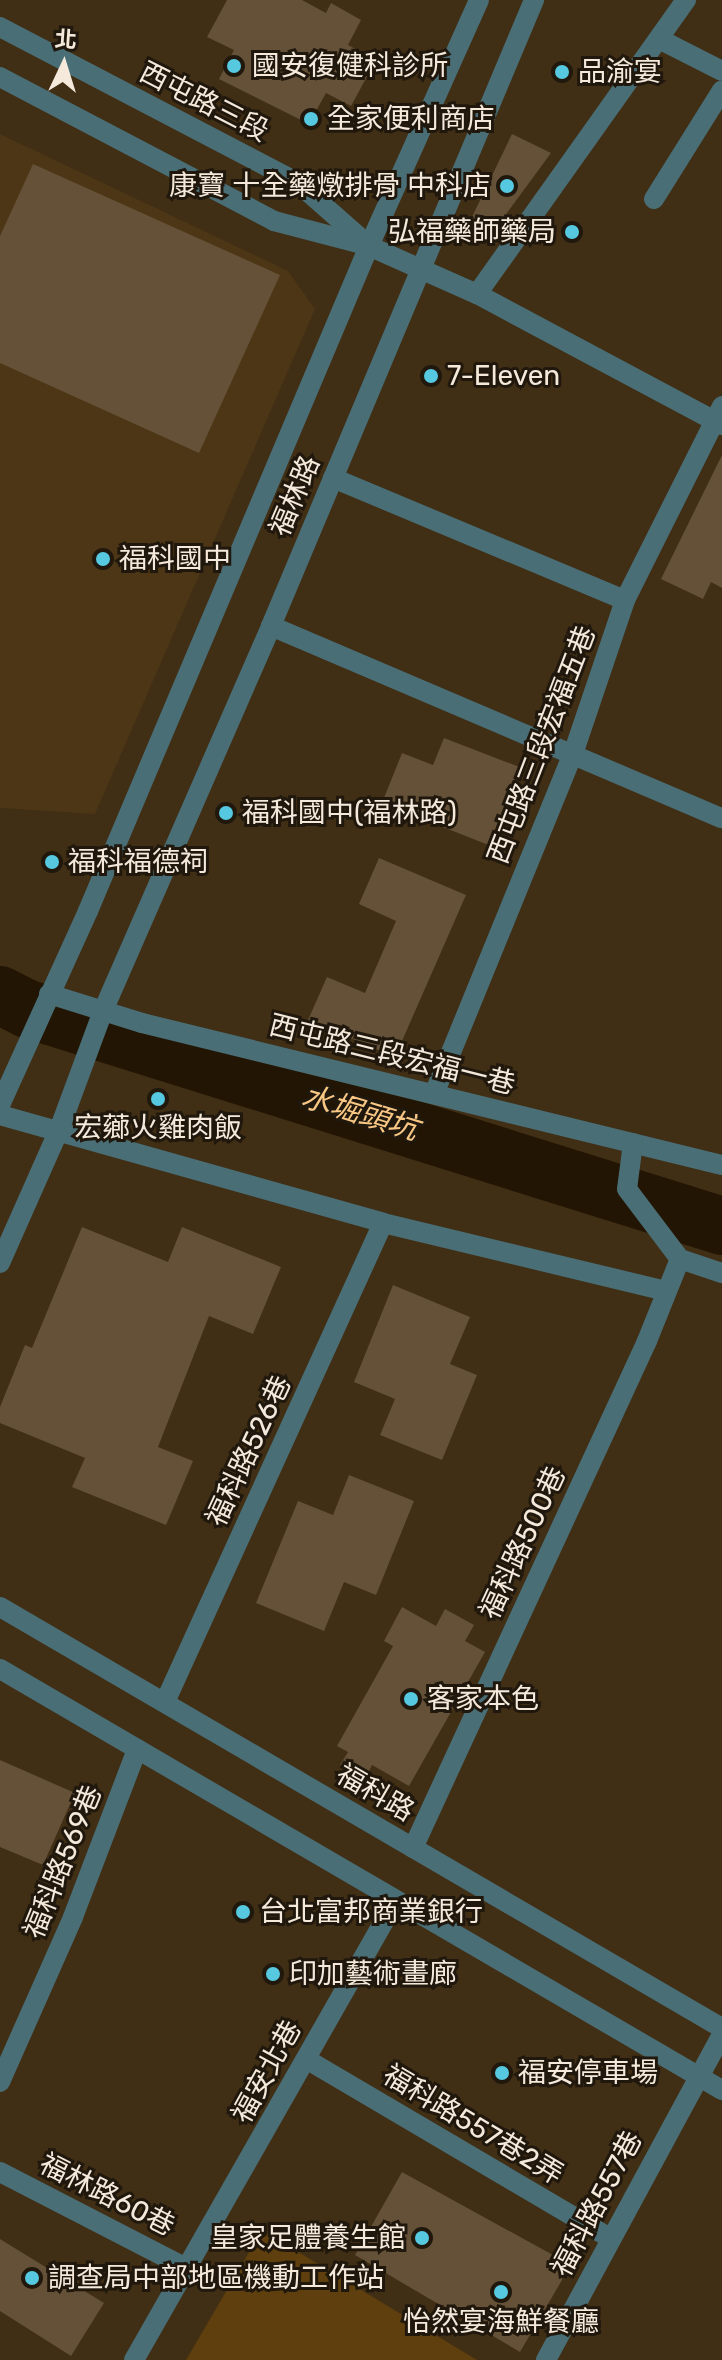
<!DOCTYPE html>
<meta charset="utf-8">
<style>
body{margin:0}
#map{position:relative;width:722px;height:2360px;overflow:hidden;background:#402e15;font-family:Rubik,"Noto Sans TC",sans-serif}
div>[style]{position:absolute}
.built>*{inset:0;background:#4d3616}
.green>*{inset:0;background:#5e3f0d}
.river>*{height:58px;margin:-29px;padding:0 29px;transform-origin:29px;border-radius:29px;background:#231503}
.building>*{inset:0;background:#645137}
.minor>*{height:20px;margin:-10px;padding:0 10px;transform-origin:10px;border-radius:10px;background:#496e76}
.dots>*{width:22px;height:22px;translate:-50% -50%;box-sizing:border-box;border:4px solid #20180d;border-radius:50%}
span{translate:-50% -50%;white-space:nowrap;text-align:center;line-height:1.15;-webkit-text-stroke:6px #20180d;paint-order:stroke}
.poi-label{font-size:28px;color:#f4e9da}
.left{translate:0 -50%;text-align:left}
.right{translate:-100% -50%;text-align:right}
.street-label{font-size:28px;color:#f4e9da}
.water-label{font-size:30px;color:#f8c784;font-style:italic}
.north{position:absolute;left:24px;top:24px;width:80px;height:80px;-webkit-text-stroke:6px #20180d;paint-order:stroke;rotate:4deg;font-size:22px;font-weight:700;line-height:32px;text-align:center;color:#f4e9da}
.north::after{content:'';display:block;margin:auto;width:28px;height:36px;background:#f4e9da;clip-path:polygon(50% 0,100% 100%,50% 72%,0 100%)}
</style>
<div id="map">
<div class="built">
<i style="clip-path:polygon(0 134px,288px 271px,315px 309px,95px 814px,0 808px)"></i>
</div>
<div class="green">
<i style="clip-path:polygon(262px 2230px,477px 2360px,186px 2360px)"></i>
</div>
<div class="river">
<i style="left:0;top:995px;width:31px;rotate:27deg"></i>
<i style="left:28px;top:1009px;width:727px;rotate:17.36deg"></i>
</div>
<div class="building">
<i style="clip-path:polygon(227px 0,302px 0,326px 13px,331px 3px,361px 20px,348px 45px,376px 60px,351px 106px,326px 93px,309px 124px,219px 79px,234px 50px,207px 37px)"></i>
<i style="clip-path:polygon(512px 134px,551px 153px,493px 232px,471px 219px)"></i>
<i style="clip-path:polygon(33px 164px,280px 275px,199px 453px,0 363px,0 236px)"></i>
<i style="clip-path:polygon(722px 455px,722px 588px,711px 582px,703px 599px,661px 579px)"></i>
<i style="clip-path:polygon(444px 738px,522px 768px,491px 846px,382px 803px,402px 753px,433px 765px)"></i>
<i style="clip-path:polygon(379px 858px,466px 895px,395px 1057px,308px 1020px,327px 977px,365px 993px,396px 921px,359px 904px)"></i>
<i style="clip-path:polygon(82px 1227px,168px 1262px,182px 1227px,281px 1267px,253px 1334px,209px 1316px,158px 1447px,193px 1461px,166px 1525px,72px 1487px,85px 1458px,0 1423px,0 1407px,25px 1345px,32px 1348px)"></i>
<i style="clip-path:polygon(393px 1285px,470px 1317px,450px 1364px,477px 1375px,442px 1460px,380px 1435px,395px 1399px,354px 1382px)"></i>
<i style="clip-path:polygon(349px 1475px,414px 1501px,376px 1595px,344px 1582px,324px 1631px,256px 1603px,298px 1501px,333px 1515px)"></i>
<i style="clip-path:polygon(402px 1607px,436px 1626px,445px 1609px,474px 1625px,465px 1641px,485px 1652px,409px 1786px,372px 1765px,365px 1779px,340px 1765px,348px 1752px,337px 1746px,393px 1646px,384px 1641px)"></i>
<i style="clip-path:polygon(0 1760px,75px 1793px,43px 1865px,0 1847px)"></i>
<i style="clip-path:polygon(402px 2172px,562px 2260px,562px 2280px,520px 2352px,355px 2255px)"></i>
<i style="clip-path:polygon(0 2239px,104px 2303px,71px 2356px,0 2311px)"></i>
</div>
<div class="minor">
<i style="left:0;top:27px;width:336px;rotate:27.6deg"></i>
<i style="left:298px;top:183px;width:91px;rotate:41.4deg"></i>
<i style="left:661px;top:40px;width:68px;rotate:26.9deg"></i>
<i style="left:0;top:77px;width:310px;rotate:27.7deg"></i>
<i style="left:274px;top:221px;width:98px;rotate:14.7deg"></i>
<i style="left:369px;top:246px;width:118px;rotate:24deg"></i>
<i style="left:477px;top:294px;width:278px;rotate:28.1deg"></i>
<i style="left:654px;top:199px;width:128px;rotate:-58deg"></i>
<i style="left:477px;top:294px;width:361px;rotate:-54.6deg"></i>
<i style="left:333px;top:478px;width:316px;rotate:22.7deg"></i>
<i style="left:271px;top:626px;width:490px;rotate:23.1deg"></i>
<i style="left:49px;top:994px;width:97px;rotate:17.3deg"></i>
<i style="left:142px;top:1023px;width:597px;rotate:13.76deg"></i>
<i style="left:434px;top:1094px;width:367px;rotate:-67.8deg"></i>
<i style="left:573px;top:754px;width:163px;rotate:-71.3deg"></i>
<i style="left:625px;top:600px;width:217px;rotate:-63.4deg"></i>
<i style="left:0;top:1105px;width:213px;rotate:-65.6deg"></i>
<i style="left:88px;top:911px;width:722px;rotate:-67.09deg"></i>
<i style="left:369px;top:246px;width:269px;rotate:-65.9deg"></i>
<i style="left:0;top:1115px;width:398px;rotate:15.7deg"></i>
<i style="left:383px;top:1223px;width:291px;rotate:13.5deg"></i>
<i style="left:633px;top:1143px;width:46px;rotate:97.4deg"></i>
<i style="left:627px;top:1189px;width:88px;rotate:52.9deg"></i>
<i style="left:680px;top:1259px;width:44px;rotate:18.4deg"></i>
<i style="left:0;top:1263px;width:145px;rotate:-66.1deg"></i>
<i style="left:59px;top:1130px;width:127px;rotate:-69.7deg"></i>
<i style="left:103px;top:1011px;width:420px;rotate:-66.4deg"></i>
<i style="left:271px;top:626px;width:679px;rotate:-67.21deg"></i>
<i style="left:0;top:1607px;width:836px;rotate:30.25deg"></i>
<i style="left:0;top:1669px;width:836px;rotate:30.25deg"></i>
<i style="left:165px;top:1702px;width:526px;rotate:-65.53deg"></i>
<i style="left:413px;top:1848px;width:558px;rotate:-65.22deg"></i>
<i style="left:647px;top:1341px;width:88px;rotate:-68.1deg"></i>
<i style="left:306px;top:2059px;width:353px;rotate:30.5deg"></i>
<i style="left:0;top:2082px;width:180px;rotate:-66.1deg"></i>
<i style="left:73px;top:1917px;width:180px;rotate:-69.1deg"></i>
<i style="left:0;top:2172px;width:212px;rotate:27.3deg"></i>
<i style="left:134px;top:2360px;width:527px;rotate:-60.32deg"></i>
<i style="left:546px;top:2360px;width:370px;rotate:-61.6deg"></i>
</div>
<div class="dots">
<i style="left:234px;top:66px;background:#56c9e0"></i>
<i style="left:562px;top:72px;background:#56c9e0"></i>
<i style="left:311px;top:119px;background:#56c9e0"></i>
<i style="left:507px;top:186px;background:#56c9e0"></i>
<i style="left:572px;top:232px;background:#56c9e0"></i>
<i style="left:431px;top:376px;background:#56c9e0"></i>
<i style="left:103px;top:559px;background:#56c9e0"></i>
<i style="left:226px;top:813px;background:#56c9e0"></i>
<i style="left:52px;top:862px;background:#56c9e0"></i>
<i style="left:158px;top:1099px;background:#56c9e0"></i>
<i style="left:411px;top:1699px;background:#56c9e0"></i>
<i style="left:243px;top:1912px;background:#56c9e0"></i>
<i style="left:273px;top:1974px;background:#56c9e0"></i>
<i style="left:502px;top:2073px;background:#56c9e0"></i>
<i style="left:422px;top:2238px;background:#56c9e0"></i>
<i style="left:32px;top:2278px;background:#56c9e0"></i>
<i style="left:501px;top:2292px;background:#56c9e0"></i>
</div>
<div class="poi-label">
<span class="left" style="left:252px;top:66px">國安復健科診所</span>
<span class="left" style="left:578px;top:72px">品渝宴</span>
<span class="left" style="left:327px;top:119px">全家便利商店</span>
<span class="right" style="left:491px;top:186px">康寶 十全藥燉排骨 中科店</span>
<span class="right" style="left:556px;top:232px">弘福藥師藥局</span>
<span class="left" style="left:447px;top:376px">7-Eleven</span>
<span class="left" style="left:119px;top:559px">福科國中</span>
<span class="left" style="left:242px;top:813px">福科國中(福林路)</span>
<span class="left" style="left:68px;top:862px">福科福德祠</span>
<span style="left:158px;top:1128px">宏薌火雞肉飯</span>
<span class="left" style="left:427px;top:1699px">客家本色</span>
<span class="left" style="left:259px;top:1912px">台北富邦商業銀行</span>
<span class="left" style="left:289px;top:1974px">印加藝術畫廊</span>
<span class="left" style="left:518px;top:2073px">福安停車場</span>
<span class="right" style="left:406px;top:2238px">皇家足體養生館</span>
<span class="left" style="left:48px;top:2278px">調查局中部地區機動工作站</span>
<span style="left:501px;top:2322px">怡然宴海鮮餐廳</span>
</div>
<div class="street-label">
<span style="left:204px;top:102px;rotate:27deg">西屯路三段</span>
<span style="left:295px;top:496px;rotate:-67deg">福林路</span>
<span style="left:542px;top:745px;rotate:-69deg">西屯路三段宏福五巷</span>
<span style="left:392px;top:1055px;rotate:14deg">西屯路三段宏福一巷</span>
<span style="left:249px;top:1451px;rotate:-65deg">福科路526巷</span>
<span style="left:523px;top:1543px;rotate:-65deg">福科路500巷</span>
<span style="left:375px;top:1793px;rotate:30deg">福科路</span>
<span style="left:63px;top:1862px;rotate:-68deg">福科路569巷</span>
<span style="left:267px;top:2072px;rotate:-61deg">福安北巷</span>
<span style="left:473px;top:2125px;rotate:31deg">福科路557巷2弄</span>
<span style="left:107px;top:2195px;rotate:27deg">福林路60巷</span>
<span style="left:597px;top:2204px;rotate:-62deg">福科路557巷</span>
</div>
<div class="water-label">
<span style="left:360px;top:1113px;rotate:17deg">水堀頭坑</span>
</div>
<div class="north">北</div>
</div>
